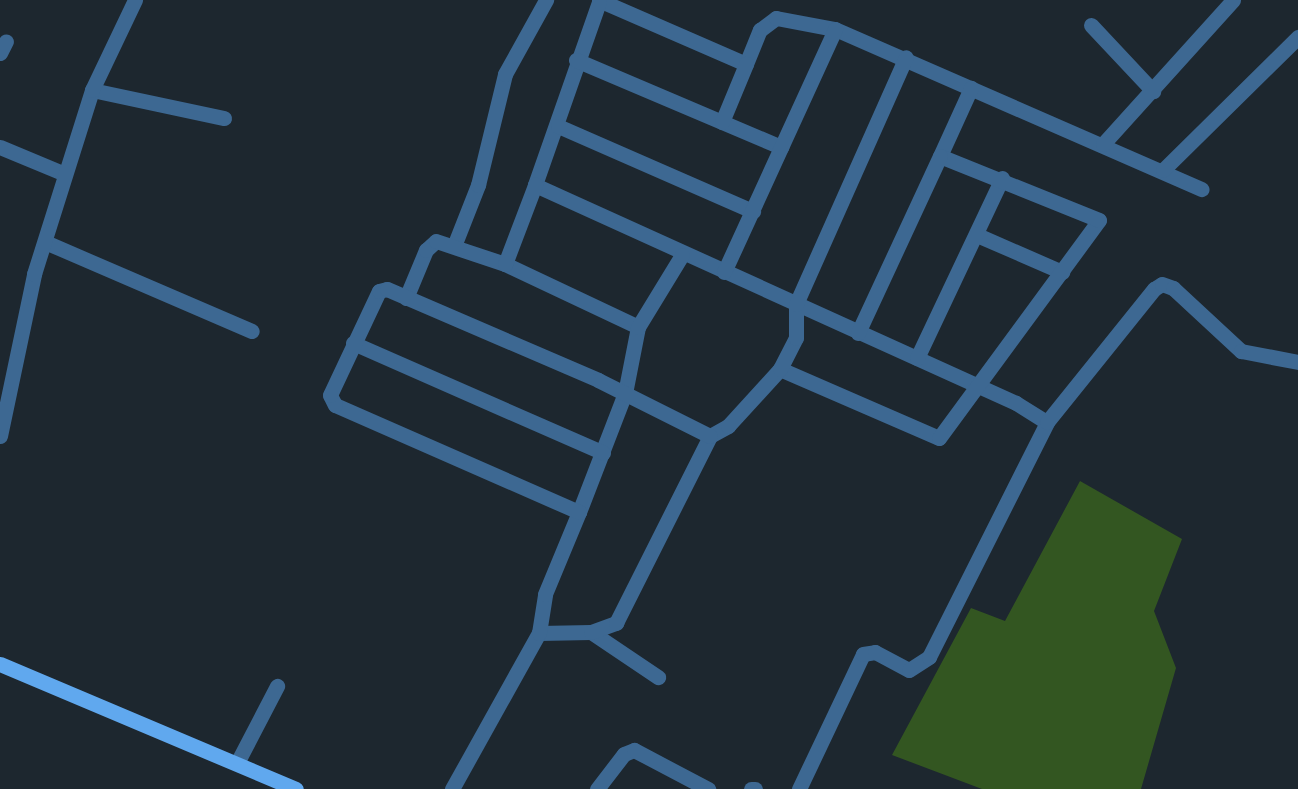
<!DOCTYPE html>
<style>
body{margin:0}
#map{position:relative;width:1298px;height:789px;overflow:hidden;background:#1d272f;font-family:Signika,sans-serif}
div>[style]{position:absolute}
.green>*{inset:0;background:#335621}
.minor>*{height:15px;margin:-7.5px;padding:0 7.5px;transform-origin:7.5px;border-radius:7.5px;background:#3d6892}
.major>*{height:15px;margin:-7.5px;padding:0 7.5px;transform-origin:7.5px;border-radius:7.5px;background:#60a8ee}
span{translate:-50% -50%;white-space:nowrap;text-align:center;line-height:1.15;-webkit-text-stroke:5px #1d272f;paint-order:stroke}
</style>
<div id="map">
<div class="green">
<i style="clip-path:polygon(1080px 481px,1182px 539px,1154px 611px,1176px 668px,1141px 789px,982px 789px,892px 755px,971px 608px,1005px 621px)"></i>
</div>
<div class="minor">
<i style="left:599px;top:0;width:160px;rotate:23.5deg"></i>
<i style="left:746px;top:64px;width:37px;rotate:-68deg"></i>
<i style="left:760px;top:30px;width:20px;rotate:-37deg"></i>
<i style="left:776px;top:18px;width:60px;rotate:10.6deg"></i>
<i style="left:835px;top:29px;width:400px;rotate:23.6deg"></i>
<i style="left:599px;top:2px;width:194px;rotate:109.3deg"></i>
<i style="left:535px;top:185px;width:528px;rotate:24.38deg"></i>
<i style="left:1016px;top:403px;width:36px;rotate:32deg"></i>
<i style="left:1091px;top:25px;width:91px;rotate:46.8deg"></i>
<i style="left:0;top:53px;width:13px;rotate:-63deg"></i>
<i style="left:576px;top:60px;width:223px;rotate:23deg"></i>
<i style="left:92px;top:90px;width:135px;rotate:12deg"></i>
<i style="left:722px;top:122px;width:63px;rotate:-67.5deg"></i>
<i style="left:558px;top:126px;width:213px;rotate:23.6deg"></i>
<i style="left:1103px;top:144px;width:194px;rotate:-47.9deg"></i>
<i style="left:0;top:147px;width:70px;rotate:22.6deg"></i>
<i style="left:940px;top:156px;width:75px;rotate:-65.5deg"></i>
<i style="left:1163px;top:170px;width:190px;rotate:-44.6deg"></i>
<i style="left:977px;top:235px;width:93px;rotate:23.5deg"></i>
<i style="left:45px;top:242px;width:225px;rotate:23.3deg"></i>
<i style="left:454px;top:246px;width:66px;rotate:-68.5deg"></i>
<i style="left:478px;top:185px;width:114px;rotate:-76.3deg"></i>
<i style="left:505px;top:74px;width:85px;rotate:-61deg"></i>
<i style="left:505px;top:264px;width:147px;rotate:25.3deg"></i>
<i style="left:638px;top:327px;width:67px;rotate:101.1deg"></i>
<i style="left:625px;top:393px;width:128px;rotate:111.1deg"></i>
<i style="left:724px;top:272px;width:267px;rotate:-65.4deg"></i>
<i style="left:406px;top:298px;width:52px;rotate:-67.4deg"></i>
<i style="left:426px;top:250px;width:13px;rotate:-42deg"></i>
<i style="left:436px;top:241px;width:73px;rotate:18.4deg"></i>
<i style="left:505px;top:264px;width:85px;rotate:-69.2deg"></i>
<i style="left:638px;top:327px;width:84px;rotate:-58.6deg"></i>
<i style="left:353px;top:343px;width:273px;rotate:23.7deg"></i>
<i style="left:917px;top:358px;width:199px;rotate:-64.7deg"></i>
<i style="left:780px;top:369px;width:173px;rotate:23.5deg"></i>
<i style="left:939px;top:438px;width:270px;rotate:-53.7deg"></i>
<i style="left:1099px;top:220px;width:171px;rotate:-158.1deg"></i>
<i style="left:940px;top:156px;width:195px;rotate:114.9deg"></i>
<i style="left:0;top:436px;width:166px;rotate:-78.1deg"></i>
<i style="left:34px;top:274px;width:193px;rotate:-72.5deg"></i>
<i style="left:92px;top:90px;width:100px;rotate:-64.5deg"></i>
<i style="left:591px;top:632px;width:81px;rotate:33.9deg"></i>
<i style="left:539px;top:633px;width:52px;rotate:-1.1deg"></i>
<i style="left:591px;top:632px;width:27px;rotate:-20deg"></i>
<i style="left:616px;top:623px;width:209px;rotate:-63.3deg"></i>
<i style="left:710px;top:436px;width:21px;rotate:-29deg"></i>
<i style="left:728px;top:426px;width:77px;rotate:-47.6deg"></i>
<i style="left:780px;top:369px;width:35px;rotate:-63deg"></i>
<i style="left:796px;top:338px;width:34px;rotate:-90deg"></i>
<i style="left:796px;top:304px;width:270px;rotate:-66deg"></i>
<i style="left:237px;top:763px;width:87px;rotate:-62.5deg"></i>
<i style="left:452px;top:789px;width:179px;rotate:-60.9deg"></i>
<i style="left:539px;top:633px;width:39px;rotate:-81deg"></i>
<i style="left:545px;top:594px;width:89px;rotate:-67.5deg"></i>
<i style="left:579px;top:512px;width:266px;rotate:-156.3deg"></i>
<i style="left:335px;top:405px;width:11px;rotate:-117deg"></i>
<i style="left:330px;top:395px;width:115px;rotate:-64.8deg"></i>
<i style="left:379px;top:291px;width:8px;rotate:-14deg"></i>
<i style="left:387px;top:289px;width:230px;rotate:23.3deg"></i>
<i style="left:598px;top:380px;width:125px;rotate:26.6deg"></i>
<i style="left:597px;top:789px;width:44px;rotate:-52.4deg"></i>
<i style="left:624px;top:754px;width:11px;rotate:-22deg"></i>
<i style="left:634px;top:750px;width:84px;rotate:27.8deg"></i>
<i style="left:751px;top:789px;width:4px"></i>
<i style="left:799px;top:789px;width:149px;rotate:-64.6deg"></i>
<i style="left:863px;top:654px;width:12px;rotate:-9deg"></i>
<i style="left:875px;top:652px;width:38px;rotate:28deg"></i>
<i style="left:909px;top:670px;width:24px;rotate:-33deg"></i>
<i style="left:929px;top:657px;width:263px;rotate:-63.3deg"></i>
<i style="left:1047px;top:422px;width:171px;rotate:-51.2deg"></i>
<i style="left:1154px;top:289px;width:9px;rotate:-32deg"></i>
<i style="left:1162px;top:284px;width:12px;rotate:20deg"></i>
<i style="left:1173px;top:288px;width:93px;rotate:42.8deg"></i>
<i style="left:1241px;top:351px;width:58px;rotate:10.9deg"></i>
</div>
<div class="major">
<i style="left:0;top:664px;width:321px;rotate:22.9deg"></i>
</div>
</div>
